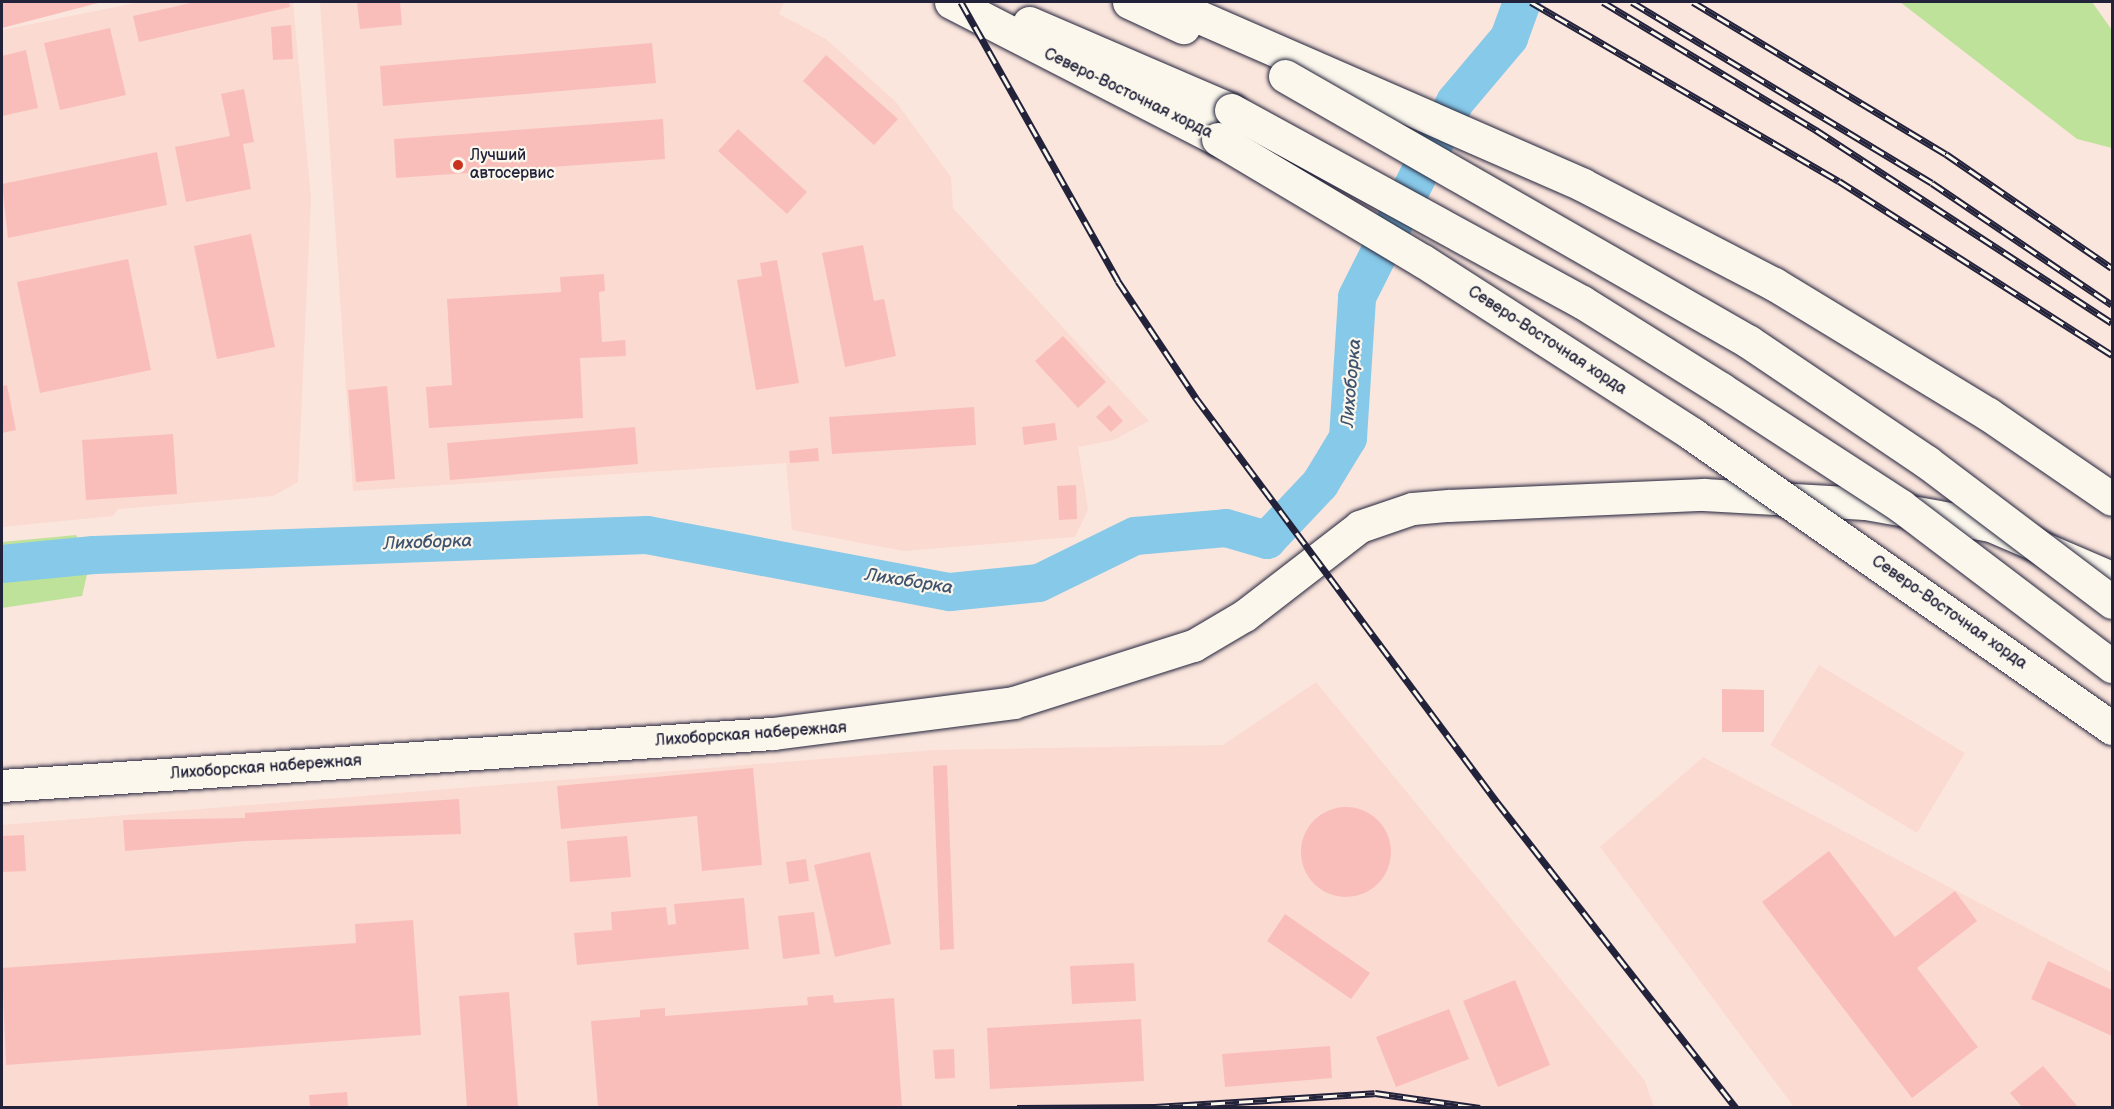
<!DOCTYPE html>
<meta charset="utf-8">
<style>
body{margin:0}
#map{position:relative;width:2114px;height:1109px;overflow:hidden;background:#fbe6dd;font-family:"Balsamiq Sans",sans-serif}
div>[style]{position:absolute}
.built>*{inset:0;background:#fbdad2}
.green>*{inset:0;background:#bfe29b}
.river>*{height:38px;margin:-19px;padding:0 19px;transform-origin:19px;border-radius:19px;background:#87c9e8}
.building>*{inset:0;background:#fabeba}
.round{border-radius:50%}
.roads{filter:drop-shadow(0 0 2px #22223b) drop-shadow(0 0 2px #22223b)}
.tertiary>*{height:32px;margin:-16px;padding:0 16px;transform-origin:16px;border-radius:16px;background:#fbf7ec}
.primary>*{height:33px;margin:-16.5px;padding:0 16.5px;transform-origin:16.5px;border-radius:16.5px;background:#fbf7ec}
.rail>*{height:7px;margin-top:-3.5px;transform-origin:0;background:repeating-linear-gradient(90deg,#fbf7ec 0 14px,#22223b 0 28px);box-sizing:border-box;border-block:2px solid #22223b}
.bridges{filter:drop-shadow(0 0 2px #22223b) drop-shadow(0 0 2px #22223b)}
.primary-bridge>*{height:33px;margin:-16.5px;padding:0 16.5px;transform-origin:16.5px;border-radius:16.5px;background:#fbf7ec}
.dots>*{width:16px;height:16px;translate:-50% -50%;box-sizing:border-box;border:3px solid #fbf7ec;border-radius:50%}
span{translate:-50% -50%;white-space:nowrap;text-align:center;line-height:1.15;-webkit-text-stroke:4.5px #fbf7ec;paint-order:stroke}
.street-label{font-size:16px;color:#22223b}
.poi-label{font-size:16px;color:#22223b}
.left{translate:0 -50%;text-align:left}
.water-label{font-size:18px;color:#40546f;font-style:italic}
.frame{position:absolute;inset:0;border:3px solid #22223b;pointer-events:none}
</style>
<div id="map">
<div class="built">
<i style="clip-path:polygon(140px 2px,293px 2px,311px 199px,298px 482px,273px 496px,118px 509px,113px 516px,2px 527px,2px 30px)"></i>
<i style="clip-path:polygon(320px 2px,784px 2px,779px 14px,826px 39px,896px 102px,951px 177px,953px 208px,1149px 421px,1114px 440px,1078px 447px,1088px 510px,1075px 537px,904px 551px,792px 530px,786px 463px,353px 491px)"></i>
<i style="clip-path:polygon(1819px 665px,1965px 753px,1917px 833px,1770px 745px)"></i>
<i style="clip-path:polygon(1316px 682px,1645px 1081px,1654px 1107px,2px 1108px,2px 825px,933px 750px,1223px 745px)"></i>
<i style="clip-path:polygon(1703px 757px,2112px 973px,2112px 1107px,1794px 1107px,1600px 847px)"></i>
</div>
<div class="green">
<i style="clip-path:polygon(1900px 2px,2092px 2px,2112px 30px,2112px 148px,2077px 139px)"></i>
<i style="clip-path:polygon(76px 535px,91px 558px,82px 596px,2px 608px,2px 542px)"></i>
</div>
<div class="river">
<i style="left:2px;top:564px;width:92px;rotate:-5.6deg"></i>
<i style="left:94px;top:555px;width:553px;rotate:-2.07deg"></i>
<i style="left:647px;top:535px;width:308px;rotate:10.7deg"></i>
<i style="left:950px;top:592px;width:89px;rotate:-5.8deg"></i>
<i style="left:1039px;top:583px;width:107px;rotate:-26.1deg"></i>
<i style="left:1135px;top:536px;width:91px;rotate:-5deg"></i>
<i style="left:1226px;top:528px;width:43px;rotate:16.3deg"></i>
<i style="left:1267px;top:540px;width:77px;rotate:-46.6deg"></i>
<i style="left:1320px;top:484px;width:54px;rotate:-58.7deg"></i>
<i style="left:1348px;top:438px;width:141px;rotate:-86.3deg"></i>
<i style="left:1357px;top:297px;width:218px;rotate:-63.3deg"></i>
<i style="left:1455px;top:102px;width:84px;rotate:-49.8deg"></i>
<i style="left:1509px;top:38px;width:38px;rotate:-70deg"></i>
</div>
<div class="building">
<i style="clip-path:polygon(2px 2px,102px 2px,2px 28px)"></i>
<i style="clip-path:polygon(195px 2px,289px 2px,290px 7px,139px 42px,133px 16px)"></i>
<i style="clip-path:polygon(357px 2px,400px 2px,402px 25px,360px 29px)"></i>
<i style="clip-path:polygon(291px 25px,293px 59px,273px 60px,271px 27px)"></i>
<i style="clip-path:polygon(110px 28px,126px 95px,60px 110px,44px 43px)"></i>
<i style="clip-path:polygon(652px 43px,656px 83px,383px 106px,380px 66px)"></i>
<i style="clip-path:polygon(26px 50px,38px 108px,2px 116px,2px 56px)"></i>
<i style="clip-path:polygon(826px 55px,898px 119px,874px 145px,803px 81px)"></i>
<i style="clip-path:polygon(244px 89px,254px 142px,243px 144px,251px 189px,186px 202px,175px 147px,230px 136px,221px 94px)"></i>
<i style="clip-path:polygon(663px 119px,665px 159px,396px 178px,394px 139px)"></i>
<i style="clip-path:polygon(738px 129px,807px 192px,787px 214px,718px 151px)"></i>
<i style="clip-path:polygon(157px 152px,167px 205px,8px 238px,2px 184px)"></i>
<i style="clip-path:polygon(251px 234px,275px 347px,217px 359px,194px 246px)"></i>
<i style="clip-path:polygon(863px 245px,874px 301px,884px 299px,896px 356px,845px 367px,822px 253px)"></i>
<i style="clip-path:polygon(128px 259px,151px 370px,40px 393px,17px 282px)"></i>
<i style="clip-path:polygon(777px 260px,799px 383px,756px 390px,737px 280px,762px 276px,760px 263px)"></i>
<i style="clip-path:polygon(604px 274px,605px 291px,599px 292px,602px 342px,625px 340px,626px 356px,580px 358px,583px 418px,429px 428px,426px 387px,452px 385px,447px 299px,561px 292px,560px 277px)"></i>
<i style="clip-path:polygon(1063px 336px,1106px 382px,1078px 408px,1035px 361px)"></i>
<i style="clip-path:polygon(7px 385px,16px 430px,2px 433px,2px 386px)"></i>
<i style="clip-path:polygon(387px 386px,395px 479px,356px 482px,348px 390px)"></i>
<i style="clip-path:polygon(1109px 405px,1123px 421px,1111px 432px,1096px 417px)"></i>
<i style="clip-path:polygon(974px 407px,976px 445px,832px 454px,829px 417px)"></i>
<i style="clip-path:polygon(1055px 423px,1057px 440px,1024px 445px,1022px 427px)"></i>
<i style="clip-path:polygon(635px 427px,638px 464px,450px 480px,447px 443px)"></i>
<i style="clip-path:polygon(173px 434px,177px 494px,86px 500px,82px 440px)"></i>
<i style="clip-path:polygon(818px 448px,819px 461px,790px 463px,789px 451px)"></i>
<i style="clip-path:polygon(1076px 485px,1077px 519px,1059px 520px,1057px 486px)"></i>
<i style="clip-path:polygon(1722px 689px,1764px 690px,1764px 732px,1722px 732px)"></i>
<i style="clip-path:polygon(947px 765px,954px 949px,940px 950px,933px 766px)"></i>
<i style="clip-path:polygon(753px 768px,762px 865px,702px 871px,697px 816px,561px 829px,557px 786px)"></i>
<i style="clip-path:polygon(459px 799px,461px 834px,246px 841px,125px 851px,123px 820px,245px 818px,245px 813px)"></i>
<i class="round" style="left:1301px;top:807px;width:90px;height:90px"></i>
<i style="clip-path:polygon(24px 835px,26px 871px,2px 872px,2px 836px)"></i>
<i style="clip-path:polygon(627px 836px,631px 877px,570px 882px,567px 841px)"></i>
<i style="clip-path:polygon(1829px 851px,1895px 937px,1955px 891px,1977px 921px,1917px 968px,1978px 1047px,1912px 1098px,1762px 902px)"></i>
<i style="clip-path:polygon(870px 852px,891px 944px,835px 957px,814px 865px)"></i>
<i style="clip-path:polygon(806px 859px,809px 881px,789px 884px,786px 862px)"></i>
<i style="clip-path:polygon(744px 898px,749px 949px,577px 965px,574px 933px,612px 930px,611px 912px,666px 907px,668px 925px,676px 924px,674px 904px)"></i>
<i style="clip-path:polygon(814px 912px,820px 954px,783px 959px,778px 916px)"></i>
<i style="clip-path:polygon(1285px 914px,1370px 973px,1351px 999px,1267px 941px)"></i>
<i style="clip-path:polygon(413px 920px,421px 1035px,6px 1065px,2px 968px,356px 943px,355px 924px)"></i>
<i style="clip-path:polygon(2048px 961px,2112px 990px,2112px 1036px,2031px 999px)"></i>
<i style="clip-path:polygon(1134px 963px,1136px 1001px,1072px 1004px,1070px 966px)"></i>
<i style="clip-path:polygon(1515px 980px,1550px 1065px,1498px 1087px,1463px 1001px)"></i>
<i style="clip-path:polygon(509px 992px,518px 1106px,467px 1107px,459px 996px)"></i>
<i style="clip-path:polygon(833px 995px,834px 1003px,894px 998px,902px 1107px,598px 1107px,591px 1021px,640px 1017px,640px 1010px,665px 1008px,665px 1016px,808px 1005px,807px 997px)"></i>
<i style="clip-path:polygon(1449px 1009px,1469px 1059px,1396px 1087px,1376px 1037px)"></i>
<i style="clip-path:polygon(1141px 1019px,1144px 1081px,990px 1089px,987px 1028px)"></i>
<i style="clip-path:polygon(1330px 1046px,1332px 1078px,1225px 1087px,1222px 1054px)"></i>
<i style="clip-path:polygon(954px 1049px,955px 1078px,935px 1079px,933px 1050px)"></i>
<i style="clip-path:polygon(2043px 1066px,2078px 1107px,2022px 1107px,2010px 1093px)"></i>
<i style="clip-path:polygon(347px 1092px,348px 1107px,310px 1107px,309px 1095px)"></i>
</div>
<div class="roads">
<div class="tertiary">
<i style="left:2px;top:786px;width:773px;rotate:-3.86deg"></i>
<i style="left:773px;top:734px;width:243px;rotate:-7.3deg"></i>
<i style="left:1014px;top:703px;width:189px;rotate:-17.6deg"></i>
<i style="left:1194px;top:646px;width:59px;rotate:-30.5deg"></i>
<i style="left:1245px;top:616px;width:145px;rotate:-37.7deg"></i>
<i style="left:1360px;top:527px;width:56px;rotate:-18.8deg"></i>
<i style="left:1413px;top:509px;width:36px;rotate:-5deg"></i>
<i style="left:1449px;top:506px;width:255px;rotate:-2.5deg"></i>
<i style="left:1704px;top:495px;width:162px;rotate:3.2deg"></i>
<i style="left:1866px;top:504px;width:127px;rotate:10deg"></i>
<i style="left:1991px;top:526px;width:132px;rotate:23.3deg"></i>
</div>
<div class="primary">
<i style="left:951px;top:2px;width:300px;rotate:27.2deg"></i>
<i style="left:1129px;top:2px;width:60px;rotate:24.8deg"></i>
<i style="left:1165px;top:2px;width:456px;rotate:23.6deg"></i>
<i style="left:1583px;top:185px;width:215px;rotate:27.4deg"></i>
<i style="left:1774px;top:284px;width:250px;rotate:31.3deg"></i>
<i style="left:1988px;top:414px;width:150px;rotate:34.4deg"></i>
<i style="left:1029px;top:23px;width:220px;rotate:23.3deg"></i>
</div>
</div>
<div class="rail">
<i style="left:961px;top:2px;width:320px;rotate:60.6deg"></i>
<i style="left:1118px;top:281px;width:141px;rotate:56.3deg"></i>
<i style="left:1196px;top:398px;width:504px;rotate:53.31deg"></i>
<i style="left:1497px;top:802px;width:388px;rotate:52deg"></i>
<i style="left:1531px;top:2px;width:356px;rotate:30.2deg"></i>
<i style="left:1839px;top:181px;width:324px;rotate:32.5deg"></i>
<i style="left:1603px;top:2px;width:249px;rotate:31deg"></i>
<i style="left:1816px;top:130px;width:353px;rotate:33.1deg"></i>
<i style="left:1632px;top:2px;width:350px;rotate:31.1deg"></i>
<i style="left:1932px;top:183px;width:217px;rotate:34.1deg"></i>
<i style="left:1693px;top:2px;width:295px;rotate:31deg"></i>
<i style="left:1946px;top:154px;width:201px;rotate:34.5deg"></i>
<i style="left:1017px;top:1108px;width:138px;rotate:-0.4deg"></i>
<i style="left:1155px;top:1107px;width:220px;rotate:-3.6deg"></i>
<i style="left:1375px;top:1093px;width:106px;rotate:8.1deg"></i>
</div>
<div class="bridges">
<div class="primary-bridge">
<i style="left:1285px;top:76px;width:535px;rotate:29.82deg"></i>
<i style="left:1749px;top:342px;width:215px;rotate:34deg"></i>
<i style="left:1927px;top:462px;width:232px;rotate:37.1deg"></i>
<i style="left:1231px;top:110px;width:400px;rotate:28.7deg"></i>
<i style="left:1582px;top:302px;width:164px;rotate:32deg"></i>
<i style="left:1721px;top:389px;width:215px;rotate:33deg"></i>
<i style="left:1901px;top:506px;width:265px;rotate:37.2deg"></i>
<i style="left:1218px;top:139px;width:239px;rotate:30.8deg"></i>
<i style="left:1423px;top:261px;width:320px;rotate:32.7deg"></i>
<i style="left:1692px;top:434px;width:513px;rotate:34.99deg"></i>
</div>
</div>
<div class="dots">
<i style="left:458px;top:165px;background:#c8321e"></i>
</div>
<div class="street-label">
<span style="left:1128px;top:94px;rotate:26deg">Северо-Восточная хорда</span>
<span style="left:1547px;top:341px;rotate:33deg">Северо-Восточная хорда</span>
<span style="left:1949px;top:613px;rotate:35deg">Северо-Восточная хорда</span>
<span style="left:751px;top:735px;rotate:-4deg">Лихоборская набережная</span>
<span style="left:266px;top:768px;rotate:-4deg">Лихоборская набережная</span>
</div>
<div class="poi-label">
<span class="left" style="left:470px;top:165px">Лучший<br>автосервис</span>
</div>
<div class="water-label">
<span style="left:1352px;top:383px;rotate:-85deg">Лихоборка</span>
<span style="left:428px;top:543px;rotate:-2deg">Лихоборка</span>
<span style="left:909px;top:582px;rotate:9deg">Лихоборка</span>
</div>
<div class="frame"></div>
</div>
